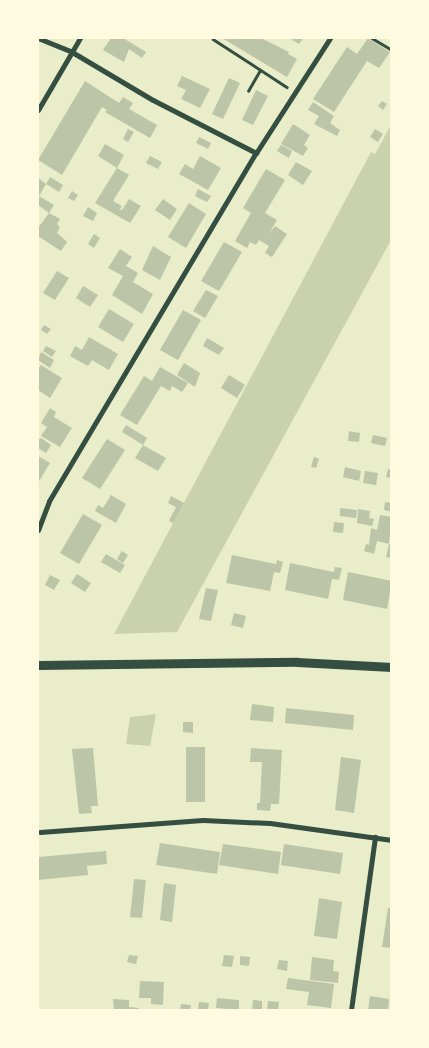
<!DOCTYPE html>
<style>
body{margin:0}
#map{position:relative;width:429px;height:1048px;overflow:hidden;background:#e9edc9;font-family:"Public Sans",sans-serif}
div>[style]{position:absolute}
.green>*{inset:0;background:#cad2ad}
.building>*{inset:0;background:#bcc5a7}
.path>*{height:2.5px;margin:-1.25px;padding:0 1.25px;transform-origin:1.25px;border-radius:1.25px;background:#344e41}
.minor>*{height:5px;margin:-2.5px;padding:0 2.5px;transform-origin:2.5px;border-radius:2.5px;background:#344e41}
.secondary>*{height:9px;margin:-4.5px;padding:0 4.5px;transform-origin:4.5px;border-radius:4.5px;background:#344e41}
span{translate:-50% -50%;white-space:nowrap;text-align:center;line-height:1.15;-webkit-text-stroke:4.5px #fefae0;paint-order:stroke}
.frame{position:absolute;inset:0;border:39px solid #fefae0;pointer-events:none}
</style>
<div id="map">
<div class="green">
<i style="clip-path:polygon(391px 125px,391px 240px,177px 632px,114px 634px,371px 152px,375px 154px)"></i>
<i style="clip-path:polygon(156px 714px,150px 746px,126px 744px,130px 717px)"></i>
</div>
<div class="building">
<i style="clip-path:polygon(111px 38px,123px 38px,146px 52px,142px 58px,129px 49px,124px 62px,103px 50px)"></i>
<i style="clip-path:polygon(222px 38px,261px 38px,289px 52px,288px 54px,297px 59px,287px 77px)"></i>
<i style="clip-path:polygon(289px 38px,303px 38px,299px 44px)"></i>
<i style="clip-path:polygon(368px 38px,390px 52px,379px 68px,367px 61px,334px 112px,313px 99px,347px 47px,357px 54px)"></i>
<i style="clip-path:polygon(182px 76px,210px 89px,200px 108px,181px 99px,186px 90px,177px 86px)"></i>
<i style="clip-path:polygon(229px 78px,240px 83px,223px 119px,212px 114px)"></i>
<i style="clip-path:polygon(85px 81px,119px 103px,123px 97px,133px 103px,129px 109px,157px 125px,150px 138px,105px 112px,107px 110px,102px 107px,62px 175px,38px 160px)"></i>
<i style="clip-path:polygon(256px 90px,268px 96px,253px 125px,242px 120px)"></i>
<i style="clip-path:polygon(382px 101px,387px 104px,383px 110px,378px 106px)"></i>
<i style="clip-path:polygon(313px 102px,334px 116px,330px 123px,340px 130px,337px 136px,314px 124px,319px 116px,308px 110px)"></i>
<i style="clip-path:polygon(293px 124px,310px 135px,304px 145px,308px 148px,303px 156px,281px 144px)"></i>
<i style="clip-path:polygon(128px 129px,134px 132px,128px 142px,123px 139px)"></i>
<i style="clip-path:polygon(375px 129px,383px 134px,378px 142px,370px 137px)"></i>
<i style="clip-path:polygon(199px 137px,211px 143px,208px 149px,196px 143px)"></i>
<i style="clip-path:polygon(105px 144px,124px 155px,117px 168px,98px 156px)"></i>
<i style="clip-path:polygon(281px 145px,292px 151px,289px 158px,277px 151px)"></i>
<i style="clip-path:polygon(150px 156px,162px 162px,158px 169px,146px 163px)"></i>
<i style="clip-path:polygon(200px 156px,221px 168px,208px 190px,179px 174px,185px 164px,193px 169px)"></i>
<i style="clip-path:polygon(296px 162px,312px 171px,303px 185px,288px 175px)"></i>
<i style="clip-path:polygon(117px 168px,129px 175px,113px 201px,122px 206px,120px 209px,122px 210px,129px 199px,141px 206px,130px 223px,95px 203px)"></i>
<i style="clip-path:polygon(266px 169px,285px 180px,265px 213px,277px 220px,268px 235px,275px 226px,287px 234px,272px 257px,265px 253px,269px 246px,259px 240px,256px 245px,250px 242px,247px 248px,235px 241px,251px 213px,243px 208px)"></i>
<i style="clip-path:polygon(50px 177px,63px 185px,59px 192px,46px 184px)"></i>
<i style="clip-path:polygon(38px 178px,46px 184px,39px 196px,54px 205px,49px 213px,38px 205px)"></i>
<i style="clip-path:polygon(198px 189px,211px 196px,207px 202px,195px 196px)"></i>
<i style="clip-path:polygon(72px 191px,78px 195px,74px 201px,68px 198px)"></i>
<i style="clip-path:polygon(163px 199px,177px 209px,170px 220px,155px 210px)"></i>
<i style="clip-path:polygon(189px 203px,206px 214px,186px 248px,168px 237px)"></i>
<i style="clip-path:polygon(88px 207px,97px 213px,93px 221px,83px 216px)"></i>
<i style="clip-path:polygon(49px 213px,60px 219px,57px 224px,60px 227px,57px 233px,67px 242px,61px 251px,38px 236px,38px 228px)"></i>
<i style="clip-path:polygon(94px 234px,100px 238px,94px 248px,88px 244px)"></i>
<i style="clip-path:polygon(224px 242px,242px 252px,219px 291px,201px 281px)"></i>
<i style="clip-path:polygon(153px 246px,171px 257px,160px 280px,142px 270px)"></i>
<i style="clip-path:polygon(120px 249px,132px 257px,126px 266px,138px 273px,133px 282px,153px 294px,142px 314px,112px 295px,123px 276px,108px 268px)"></i>
<i style="clip-path:polygon(57px 271px,69px 278px,55px 300px,43px 293px)"></i>
<i style="clip-path:polygon(83px 286px,98px 295px,90px 307px,76px 298px)"></i>
<i style="clip-path:polygon(206px 290px,218px 296px,205px 318px,193px 311px)"></i>
<i style="clip-path:polygon(109px 309px,134px 324px,123px 342px,98px 327px)"></i>
<i style="clip-path:polygon(183px 310px,201px 320px,178px 360px,160px 350px)"></i>
<i style="clip-path:polygon(44px 325px,51px 329px,47px 334px,41px 330px)"></i>
<i style="clip-path:polygon(89px 337px,118px 354px,109px 370px,92px 360px,88px 366px,70px 356px,75px 346px,82px 350px)"></i>
<i style="clip-path:polygon(207px 338px,224px 348px,219px 355px,203px 346px)"></i>
<i style="clip-path:polygon(46px 346px,56px 351px,52px 357px,43px 351px)"></i>
<i style="clip-path:polygon(41px 352px,54px 360px,50px 368px,38px 360px)"></i>
<i style="clip-path:polygon(184px 363px,200px 373px,195px 387px,177px 375px)"></i>
<i style="clip-path:polygon(41px 365px,62px 378px,50px 398px,38px 390px,38px 369px)"></i>
<i style="clip-path:polygon(160px 367px,188px 383px,182px 392px,172px 386px,170px 391px,161px 386px,137px 425px,120px 415px,144px 376px,152px 381px)"></i>
<i style="clip-path:polygon(229px 375px,245px 385px,237px 398px,221px 388px)"></i>
<i style="clip-path:polygon(50px 408px,56px 412px,54px 417px,72px 428px,60px 447px,41px 436px,47px 427px,41px 423px)"></i>
<i style="clip-path:polygon(126px 425px,147px 438px,143px 445px,122px 432px)"></i>
<i style="clip-path:polygon(349px 431px,360px 433px,359px 442px,348px 441px)"></i>
<i style="clip-path:polygon(373px 435px,387px 438px,385px 446px,371px 443px)"></i>
<i style="clip-path:polygon(41px 438px,51px 445px,46px 453px,38px 448px,38px 440px)"></i>
<i style="clip-path:polygon(107px 439px,125px 450px,100px 489px,82px 478px)"></i>
<i style="clip-path:polygon(143px 445px,166px 458px,158px 471px,135px 458px)"></i>
<i style="clip-path:polygon(38px 456px,50px 463px,38px 483px)"></i>
<i style="clip-path:polygon(314px 457px,319px 459px,316px 468px,311px 467px)"></i>
<i style="clip-path:polygon(345px 467px,361px 471px,359px 481px,343px 477px)"></i>
<i style="clip-path:polygon(388px 469px,392px 470px,392px 478px,386px 477px)"></i>
<i style="clip-path:polygon(365px 471px,378px 473px,376px 485px,363px 483px)"></i>
<i style="clip-path:polygon(111px 495px,126px 504px,116px 523px,95px 511px,98px 505px,103px 508px)"></i>
<i style="clip-path:polygon(171px 496px,184px 503px,173px 523px,169px 521px,176px 507px,168px 503px)"></i>
<i style="clip-path:polygon(385px 502px,392px 503px,392px 512px,384px 510px)"></i>
<i style="clip-path:polygon(340px 508px,357px 510px,356px 518px,340px 516px)"></i>
<i style="clip-path:polygon(358px 509px,370px 511px,369px 518px,374px 519px,372px 526px,357px 523px)"></i>
<i style="clip-path:polygon(83px 514px,102px 525px,79px 564px,60px 553px)"></i>
<i style="clip-path:polygon(380px 515px,392px 517px,389px 544px,377px 541px,374px 554px,364px 551px,366px 544px,369px 545px,371px 528px,377px 530px)"></i>
<i style="clip-path:polygon(334px 522px,344px 523px,343px 533px,333px 532px)"></i>
<i style="clip-path:polygon(389px 544px,392px 545px,392px 558px,386px 557px)"></i>
<i style="clip-path:polygon(122px 551px,128px 555px,123px 563px,117px 559px)"></i>
<i style="clip-path:polygon(106px 554px,125px 565px,120px 573px,101px 562px)"></i>
<i style="clip-path:polygon(232px 555px,276px 564px,277px 560px,283px 562px,280px 573px,274px 572px,270px 591px,226px 583px)"></i>
<i style="clip-path:polygon(290px 563px,334px 572px,335px 567px,342px 568px,339px 580px,332px 579px,328px 599px,285px 590px)"></i>
<i style="clip-path:polygon(348px 572px,392px 581px,387px 609px,343px 600px)"></i>
<i style="clip-path:polygon(77px 574px,91px 583px,85px 592px,71px 583px)"></i>
<i style="clip-path:polygon(50px 575px,60px 580px,54px 590px,45px 585px)"></i>
<i style="clip-path:polygon(206px 588px,218px 590px,211px 621px,199px 619px)"></i>
<i style="clip-path:polygon(234px 613px,246px 616px,243px 628px,231px 625px)"></i>
<i style="clip-path:polygon(252px 704px,274px 707px,273px 722px,250px 720px)"></i>
<i style="clip-path:polygon(286px 708px,354px 715px,353px 730px,285px 723px)"></i>
<i style="clip-path:polygon(183px 722px,193px 722px,193px 733px,183px 732px)"></i>
<i style="clip-path:polygon(186px 747px,205px 747px,205px 802px,186px 802px)"></i>
<i style="clip-path:polygon(93px 748px,98px 806px,91px 806px,92px 813px,79px 814px,72px 749px)"></i>
<i style="clip-path:polygon(251px 748px,282px 750px,279px 804px,271px 804px,270px 811px,257px 810px,257px 803px,260px 803px,262px 762px,250px 762px)"></i>
<i style="clip-path:polygon(341px 757px,361px 760px,354px 813px,335px 810px)"></i>
<i style="clip-path:polygon(160px 843px,220px 852px,217px 874px,156px 865px)"></i>
<i style="clip-path:polygon(223px 844px,281px 852px,278px 874px,219px 865px)"></i>
<i style="clip-path:polygon(284px 844px,343px 853px,340px 874px,281px 865px)"></i>
<i style="clip-path:polygon(106px 851px,107px 864px,87px 866px,88px 875px,38px 880px,38px 857px)"></i>
<i style="clip-path:polygon(134px 879px,146px 880px,142px 918px,130px 917px)"></i>
<i style="clip-path:polygon(164px 883px,176px 885px,172px 922px,160px 920px)"></i>
<i style="clip-path:polygon(319px 898px,342px 902px,337px 939px,314px 936px)"></i>
<i style="clip-path:polygon(388px 908px,392px 908px,392px 948px,382px 947px)"></i>
<i style="clip-path:polygon(129px 955px,138px 956px,136px 964px,127px 962px)"></i>
<i style="clip-path:polygon(224px 955px,234px 956px,232px 967px,222px 966px)"></i>
<i style="clip-path:polygon(240px 956px,250px 957px,249px 966px,240px 965px)"></i>
<i style="clip-path:polygon(312px 957px,334px 960px,333px 971px,339px 972px,338px 983px,310px 980px)"></i>
<i style="clip-path:polygon(279px 960px,288px 961px,287px 971px,277px 969px)"></i>
<i style="clip-path:polygon(288px 978px,334px 984px,331px 1008px,307px 1005px,309px 992px,286px 989px)"></i>
<i style="clip-path:polygon(140px 981px,164px 982px,163px 1005px,151px 1004px,151px 998px,139px 998px)"></i>
<i style="clip-path:polygon(370px 996px,389px 999px,388px 1010px,368px 1010px)"></i>
<i style="clip-path:polygon(217px 998px,239px 1000px,239px 1010px,216px 1008px)"></i>
<i style="clip-path:polygon(113px 999px,129px 1000px,129px 1007px,139px 1008px,139px 1010px,114px 1010px)"></i>
<i style="clip-path:polygon(253px 1000px,262px 1001px,262px 1010px,252px 1010px)"></i>
<i style="clip-path:polygon(268px 1001px,279px 1002px,278px 1010px,267px 1010px)"></i>
<i style="clip-path:polygon(199px 1002px,209px 1003px,208px 1010px,198px 1010px)"></i>
<i style="clip-path:polygon(181px 1004px,191px 1005px,190px 1010px,180px 1010px)"></i>
</div>
<div class="path">
<i style="left:372px;top:38px;width:23px;rotate:31deg"></i>
<i style="left:213px;top:39px;width:88px;rotate:33deg"></i>
<i style="left:248px;top:91px;width:24px;rotate:-60deg"></i>
</div>
<div class="minor">
<i style="left:38px;top:38px;width:37px;rotate:22deg"></i>
<i style="left:72px;top:52px;width:94px;rotate:30.7deg"></i>
<i style="left:153px;top:100px;width:116px;rotate:27.2deg"></i>
<i style="left:38px;top:110px;width:83px;rotate:-59.7deg"></i>
<i style="left:38px;top:530px;width:31px;rotate:-69deg"></i>
<i style="left:49px;top:501px;width:405px;rotate:-59.3deg"></i>
<i style="left:256px;top:153px;width:137px;rotate:-57.2deg"></i>
<i style="left:40px;top:832px;width:163px;rotate:-4.2deg"></i>
<i style="left:203px;top:820px;width:67px;rotate:2.6deg"></i>
<i style="left:270px;top:823px;width:123px;rotate:7.9deg"></i>
<i style="left:351px;top:1010px;width:175px;rotate:-82.1deg"></i>
</div>
<div class="secondary">
<i style="left:38px;top:665px;width:259px;rotate:-0.7deg"></i>
<i style="left:297px;top:662px;width:95px;rotate:3deg"></i>
</div>
<div class="frame"></div>
</div>
